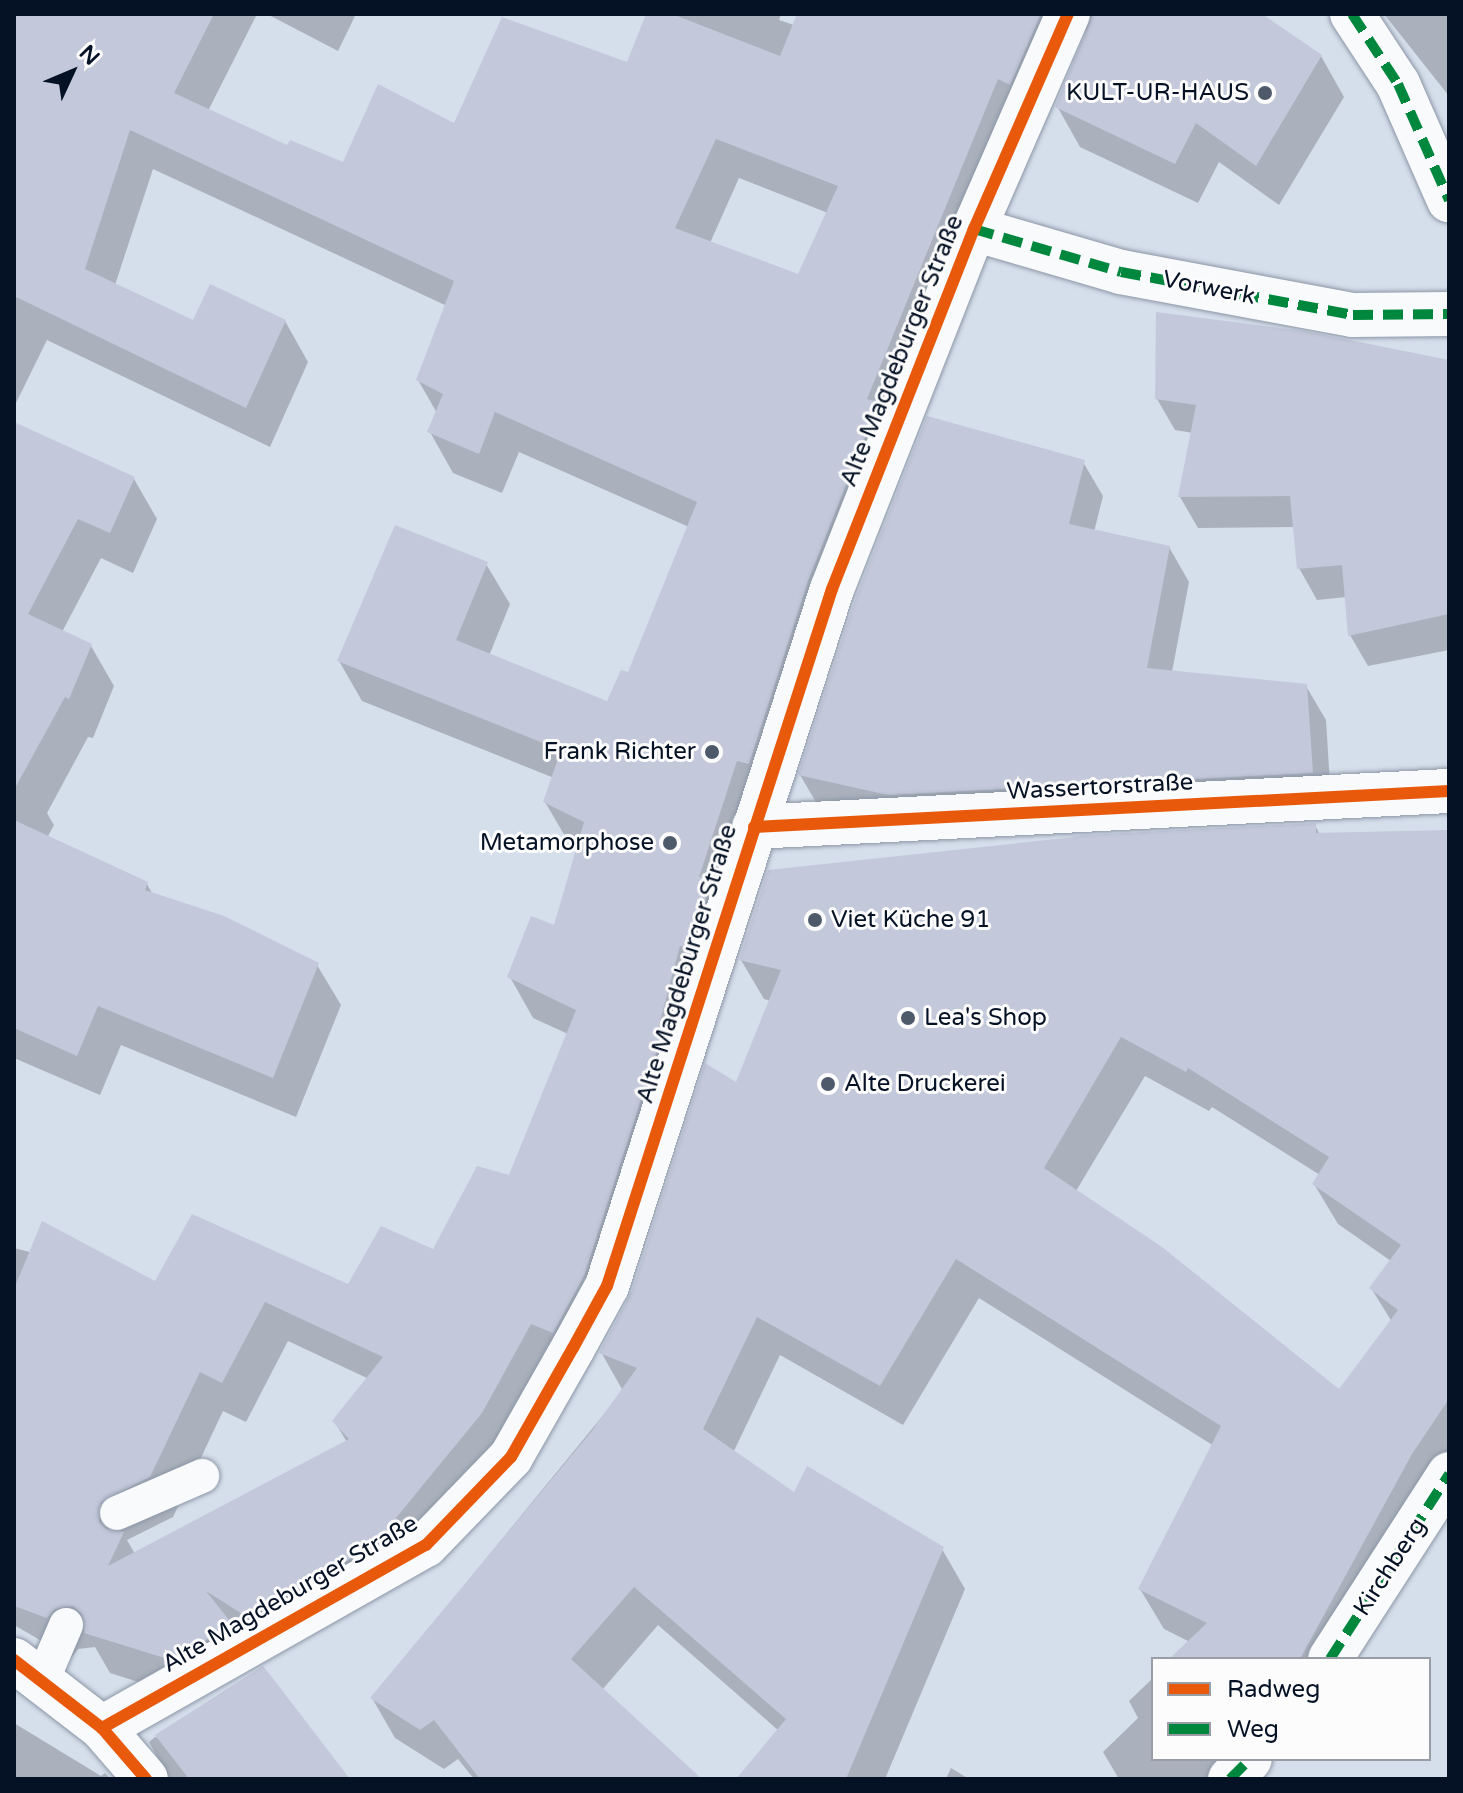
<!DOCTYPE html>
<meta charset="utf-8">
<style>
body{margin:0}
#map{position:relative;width:1463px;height:1793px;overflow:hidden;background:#d5deeb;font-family:"Varela Round",sans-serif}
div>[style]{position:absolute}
.shadow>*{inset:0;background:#0003}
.building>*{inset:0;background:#c3c8da}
.roads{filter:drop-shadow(0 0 2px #8c96a6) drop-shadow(0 0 2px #8c96a6)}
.lane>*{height:34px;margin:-17px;padding:0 17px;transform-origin:17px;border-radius:17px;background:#f9fafc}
.street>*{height:44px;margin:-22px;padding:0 22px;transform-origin:22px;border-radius:22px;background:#f9fafc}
.quiet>*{height:10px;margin-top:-5px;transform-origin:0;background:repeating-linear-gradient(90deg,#00873e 0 20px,transparent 0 30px)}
.cycleway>*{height:12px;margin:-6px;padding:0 6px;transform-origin:6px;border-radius:6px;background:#e8590c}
.dots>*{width:22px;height:22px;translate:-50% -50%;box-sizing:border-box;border:4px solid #fcfcfc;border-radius:50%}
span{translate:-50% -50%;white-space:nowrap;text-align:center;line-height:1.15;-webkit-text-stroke:6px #fcfcfc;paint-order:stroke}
.poi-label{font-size:24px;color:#051125}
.right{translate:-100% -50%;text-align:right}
.left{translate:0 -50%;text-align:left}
.street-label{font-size:24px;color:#051125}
.frame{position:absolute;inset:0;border:16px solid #051125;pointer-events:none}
.legend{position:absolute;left:1151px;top:1657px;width:280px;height:104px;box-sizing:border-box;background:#fcfcfc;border:2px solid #999ea6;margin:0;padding:10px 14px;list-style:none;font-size:24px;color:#051125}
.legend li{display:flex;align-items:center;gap:16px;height:40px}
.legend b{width:40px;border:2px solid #999ea6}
.north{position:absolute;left:32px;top:32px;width:80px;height:80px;-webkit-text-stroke:6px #fcfcfc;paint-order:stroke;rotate:46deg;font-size:22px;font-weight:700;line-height:32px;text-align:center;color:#051125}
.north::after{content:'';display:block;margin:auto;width:28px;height:36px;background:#051125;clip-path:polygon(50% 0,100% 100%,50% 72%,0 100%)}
</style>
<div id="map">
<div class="shadow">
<i style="clip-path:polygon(evenodd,18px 14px,257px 14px,208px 111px,288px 148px,344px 165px,629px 65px,648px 14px,781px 14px,779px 20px,848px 43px,863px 14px,1259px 14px,1321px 56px,1344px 97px,1279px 205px,1219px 162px,1198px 203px,1080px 147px,1057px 106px,1088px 29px,1068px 44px,893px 431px,684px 1077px,505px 1454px,195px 1700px,110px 1673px,95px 1647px,78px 1649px,71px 1658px,14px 1625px,14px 1248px,156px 1284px,349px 1287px,434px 1251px,510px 1178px,568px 1034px,533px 1018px,510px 977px,555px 928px,579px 847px,569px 843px,545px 802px,554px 778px,362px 701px,339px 661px,486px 564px,510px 604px,489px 656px,608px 704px,629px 675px,689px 527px,519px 452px,502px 493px,453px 473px,430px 432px,437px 413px,418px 380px,447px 306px,153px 169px,115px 285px,194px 323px,285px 321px,308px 362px,270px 447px,47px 340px,14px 407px,18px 14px,739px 178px,828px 213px,799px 276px,710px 243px,739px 178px,18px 14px,288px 1341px,369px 1379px,334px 1421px,347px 1442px,135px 1554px,127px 1540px,173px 1517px,223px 1411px,246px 1422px,288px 1341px)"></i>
<i style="clip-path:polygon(267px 14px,356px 14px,338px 51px)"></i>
<i style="clip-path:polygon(1384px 14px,1449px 14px,1449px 96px)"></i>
<i style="clip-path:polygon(1449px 362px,1449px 650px,1368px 666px,1350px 635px,1346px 597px,1317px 600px,1299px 568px,1295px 527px,1198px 528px,1180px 497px,1193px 433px,1175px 430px,1157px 399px)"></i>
<i style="clip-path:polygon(14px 424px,134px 479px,157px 519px,133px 573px,101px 558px,62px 632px,91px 646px,114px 686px,93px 738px,88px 737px,47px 813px,54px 825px,47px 838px,147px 884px,153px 895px,317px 965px,341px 1005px,296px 1117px,121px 1045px,100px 1095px,14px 1058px)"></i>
<i style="clip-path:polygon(1083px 462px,1103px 496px,1094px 532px,1169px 547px,1189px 582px,1172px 672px,1306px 686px,1326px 720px,1330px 784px,820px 809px,800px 775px)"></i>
<i style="clip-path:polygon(evenodd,1315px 825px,1320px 835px,1449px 836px,1449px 1471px,1345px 1659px,1172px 1659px,1190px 1642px,1164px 1629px,1140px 1589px,1214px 1446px,979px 1298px,903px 1425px,780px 1355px,733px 1453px,794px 1495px,942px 1549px,965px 1589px,885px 1779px,739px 1779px,779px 1731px,658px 1625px,602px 1690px,699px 1779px,474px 1779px,458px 1759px,444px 1769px,395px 1738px,372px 1698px,623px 1391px,601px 1352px,737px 1085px,771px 1001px,764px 999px,741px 960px,1315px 825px,1145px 1076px,1209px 1111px,1212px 1107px,1320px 1175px,1314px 1184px,1338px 1224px,1391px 1261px,1371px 1288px,1392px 1322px,1340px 1391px,1076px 1191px,1145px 1076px)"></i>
<i style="clip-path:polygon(1153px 1678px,1153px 1759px,1265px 1759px,1244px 1779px,1119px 1779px,1103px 1752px,1138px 1718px,1129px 1701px)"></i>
<i style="clip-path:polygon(14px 1723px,101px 1776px,105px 1773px,111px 1779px,14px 1779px)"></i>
<i style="clip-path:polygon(155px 1737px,194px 1747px,348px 1779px,170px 1779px,149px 1742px)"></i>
<i style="clip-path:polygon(951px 1768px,969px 1779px,946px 1779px)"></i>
</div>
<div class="building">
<i style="clip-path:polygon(evenodd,14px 14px,214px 14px,174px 93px,287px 145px,290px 140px,343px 162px,378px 84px,454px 123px,502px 17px,627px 62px,646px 14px,672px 14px,780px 56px,797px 14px,1041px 14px,1010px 85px,998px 79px,867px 399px,879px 402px,808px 581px,749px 764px,737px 761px,699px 877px,713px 875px,690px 948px,680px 946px,657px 1032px,662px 1035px,584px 1276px,553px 1333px,531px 1324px,482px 1413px,373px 1546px,247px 1617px,206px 1591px,233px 1625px,171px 1660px,84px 1633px,82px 1614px,73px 1606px,55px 1609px,47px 1618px,14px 1606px,14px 1289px,42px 1221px,155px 1281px,192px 1214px,348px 1284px,381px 1226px,433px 1249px,477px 1166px,509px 1175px,576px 1010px,507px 977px,531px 916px,554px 925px,584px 822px,543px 802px,561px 750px,337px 661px,395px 525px,488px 562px,456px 640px,607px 701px,621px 670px,628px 672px,697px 502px,495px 412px,479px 454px,427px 432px,443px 394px,416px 380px,454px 281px,130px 130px,85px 269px,193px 320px,210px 284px,286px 320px,246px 408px,14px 296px,14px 14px,716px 139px,838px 186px,798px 274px,675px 228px,716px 139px,14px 14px,265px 1302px,383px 1357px,332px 1421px,349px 1439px,108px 1566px,124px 1532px,106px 1529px,99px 1522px,101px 1502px,150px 1477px,200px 1372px,222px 1383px,265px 1302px)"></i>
<i style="clip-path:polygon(1093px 14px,1262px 14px,1322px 55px,1256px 166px,1196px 123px,1175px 164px,1055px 107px)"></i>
<i style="clip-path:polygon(1156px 312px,1304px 331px,1449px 360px,1449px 614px,1348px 636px,1342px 565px,1297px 569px,1290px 496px,1178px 497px,1196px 405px,1155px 399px)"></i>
<i style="clip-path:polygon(927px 416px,1085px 460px,1069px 524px,1170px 546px,1147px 668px,1307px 684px,1313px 773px,888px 795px,798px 775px,856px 597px)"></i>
<i style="clip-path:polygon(14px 422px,135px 477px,110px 533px,78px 519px,28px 614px,92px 644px,69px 699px,65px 697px,14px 790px)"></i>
<i style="clip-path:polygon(14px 820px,148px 882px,145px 890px,224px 916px,319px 963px,273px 1078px,98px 1006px,77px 1056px,14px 1028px)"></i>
<i style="clip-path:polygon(evenodd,1316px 823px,1316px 833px,1449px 830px,1449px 1399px,1412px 1454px,1300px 1659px,1169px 1659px,1207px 1623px,1138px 1589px,1221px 1426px,956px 1259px,880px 1386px,757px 1317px,703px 1429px,794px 1492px,807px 1466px,944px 1547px,846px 1779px,736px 1779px,786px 1719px,634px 1587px,571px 1659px,702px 1779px,480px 1779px,434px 1720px,420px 1730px,370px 1698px,591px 1432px,637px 1368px,599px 1353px,631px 1294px,705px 1063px,736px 1082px,781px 970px,739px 960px,768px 870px,1075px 837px,1070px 836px,1316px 823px,1121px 1037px,1186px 1072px,1188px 1068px,1329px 1157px,1312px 1184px,1401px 1245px,1369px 1288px,1398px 1310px,1339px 1389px,1162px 1247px,1044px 1168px,1121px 1037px)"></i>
<i style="clip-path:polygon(263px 1666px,271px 1676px,350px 1779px,189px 1779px,155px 1735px)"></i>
</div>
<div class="roads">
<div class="lane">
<i style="left:117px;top:1513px;width:93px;rotate:-23.5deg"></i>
<i style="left:42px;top:1681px;width:61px;rotate:-66.8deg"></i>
</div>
<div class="street">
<i style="left:1352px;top:14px;width:84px;rotate:56.7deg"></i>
<i style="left:1398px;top:84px;width:127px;rotate:66.3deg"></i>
<i style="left:974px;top:229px;width:153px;rotate:16.3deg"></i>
<i style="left:1121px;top:272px;width:236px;rotate:10.5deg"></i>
<i style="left:1353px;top:315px;width:96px;rotate:-0.6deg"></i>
<i style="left:754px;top:827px;width:696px;rotate:-2.97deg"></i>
<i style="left:1330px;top:1659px;width:220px;rotate:-57.2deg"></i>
<i style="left:14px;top:1660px;width:111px;rotate:37.7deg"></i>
<i style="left:102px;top:1728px;width:67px;rotate:49.2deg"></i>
<i style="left:102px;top:1728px;width:372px;rotate:-29.5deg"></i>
<i style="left:426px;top:1545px;width:122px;rotate:-46deg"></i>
<i style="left:511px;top:1457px;width:125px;rotate:-60.4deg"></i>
<i style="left:573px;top:1348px;width:71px;rotate:-61.3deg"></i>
<i style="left:607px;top:1286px;width:732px;rotate:-72.11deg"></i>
<i style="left:832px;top:589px;width:387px;rotate:-68.5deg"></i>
<i style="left:974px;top:229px;width:235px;rotate:-66.4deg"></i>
<i style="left:1230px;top:1779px;width:28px;rotate:-45deg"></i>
</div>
</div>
<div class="quiet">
<i style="left:1352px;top:14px;width:84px;rotate:56.7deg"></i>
<i style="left:1398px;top:84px;width:127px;rotate:66.3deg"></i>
<i style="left:974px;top:229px;width:153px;rotate:16.3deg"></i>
<i style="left:1121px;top:272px;width:236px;rotate:10.5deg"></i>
<i style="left:1353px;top:315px;width:96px;rotate:-0.6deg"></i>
<i style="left:1330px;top:1659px;width:220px;rotate:-57.2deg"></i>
<i style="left:1230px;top:1779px;width:28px;rotate:-45deg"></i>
</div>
<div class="cycleway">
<i style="left:754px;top:827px;width:696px;rotate:-2.97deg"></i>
<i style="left:14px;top:1660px;width:111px;rotate:37.7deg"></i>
<i style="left:102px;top:1728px;width:67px;rotate:49.2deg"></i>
<i style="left:102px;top:1728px;width:372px;rotate:-29.5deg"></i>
<i style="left:426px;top:1545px;width:122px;rotate:-46deg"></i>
<i style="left:511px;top:1457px;width:125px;rotate:-60.4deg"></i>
<i style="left:573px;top:1348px;width:71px;rotate:-61.3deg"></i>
<i style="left:607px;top:1286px;width:732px;rotate:-72.11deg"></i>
<i style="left:832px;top:589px;width:387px;rotate:-68.5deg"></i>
<i style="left:974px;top:229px;width:235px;rotate:-66.4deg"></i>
</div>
<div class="dots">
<i style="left:1265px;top:93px;background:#4e596a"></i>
<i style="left:712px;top:752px;background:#4e596a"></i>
<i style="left:670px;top:843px;background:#4e596a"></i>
<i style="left:815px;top:920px;background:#4e596a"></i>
<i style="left:908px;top:1018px;background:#4e596a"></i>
<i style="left:828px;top:1084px;background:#4e596a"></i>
</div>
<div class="poi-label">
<span class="right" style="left:1249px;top:93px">KULT-UR-HAUS</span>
<span class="right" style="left:696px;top:752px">Frank Richter</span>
<span class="right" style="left:654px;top:843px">Metamorphose</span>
<span class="left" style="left:831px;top:920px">Viet Küche 91</span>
<span class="left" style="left:924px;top:1018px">Lea's Shop</span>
<span class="left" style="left:844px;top:1084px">Alte Druckerei</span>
</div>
<div class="street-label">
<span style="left:1209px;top:288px;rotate:11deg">Vorwerk</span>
<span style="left:902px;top:351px;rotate:-68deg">Alte Magdeburger Straße</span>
<span style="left:1100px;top:787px;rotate:-3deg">Wassertorstraße</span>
<span style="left:687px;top:964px;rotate:-73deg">Alte Magdeburger Straße</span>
<span style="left:1390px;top:1567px;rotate:-57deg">Kirchberg</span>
<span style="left:290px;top:1594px;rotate:-30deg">Alte Magdeburger Straße</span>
</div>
<div class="frame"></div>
<ul class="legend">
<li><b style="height:10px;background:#e8590c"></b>Radweg</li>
<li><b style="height:10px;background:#00873e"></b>Weg</li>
</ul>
<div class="north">N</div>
</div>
